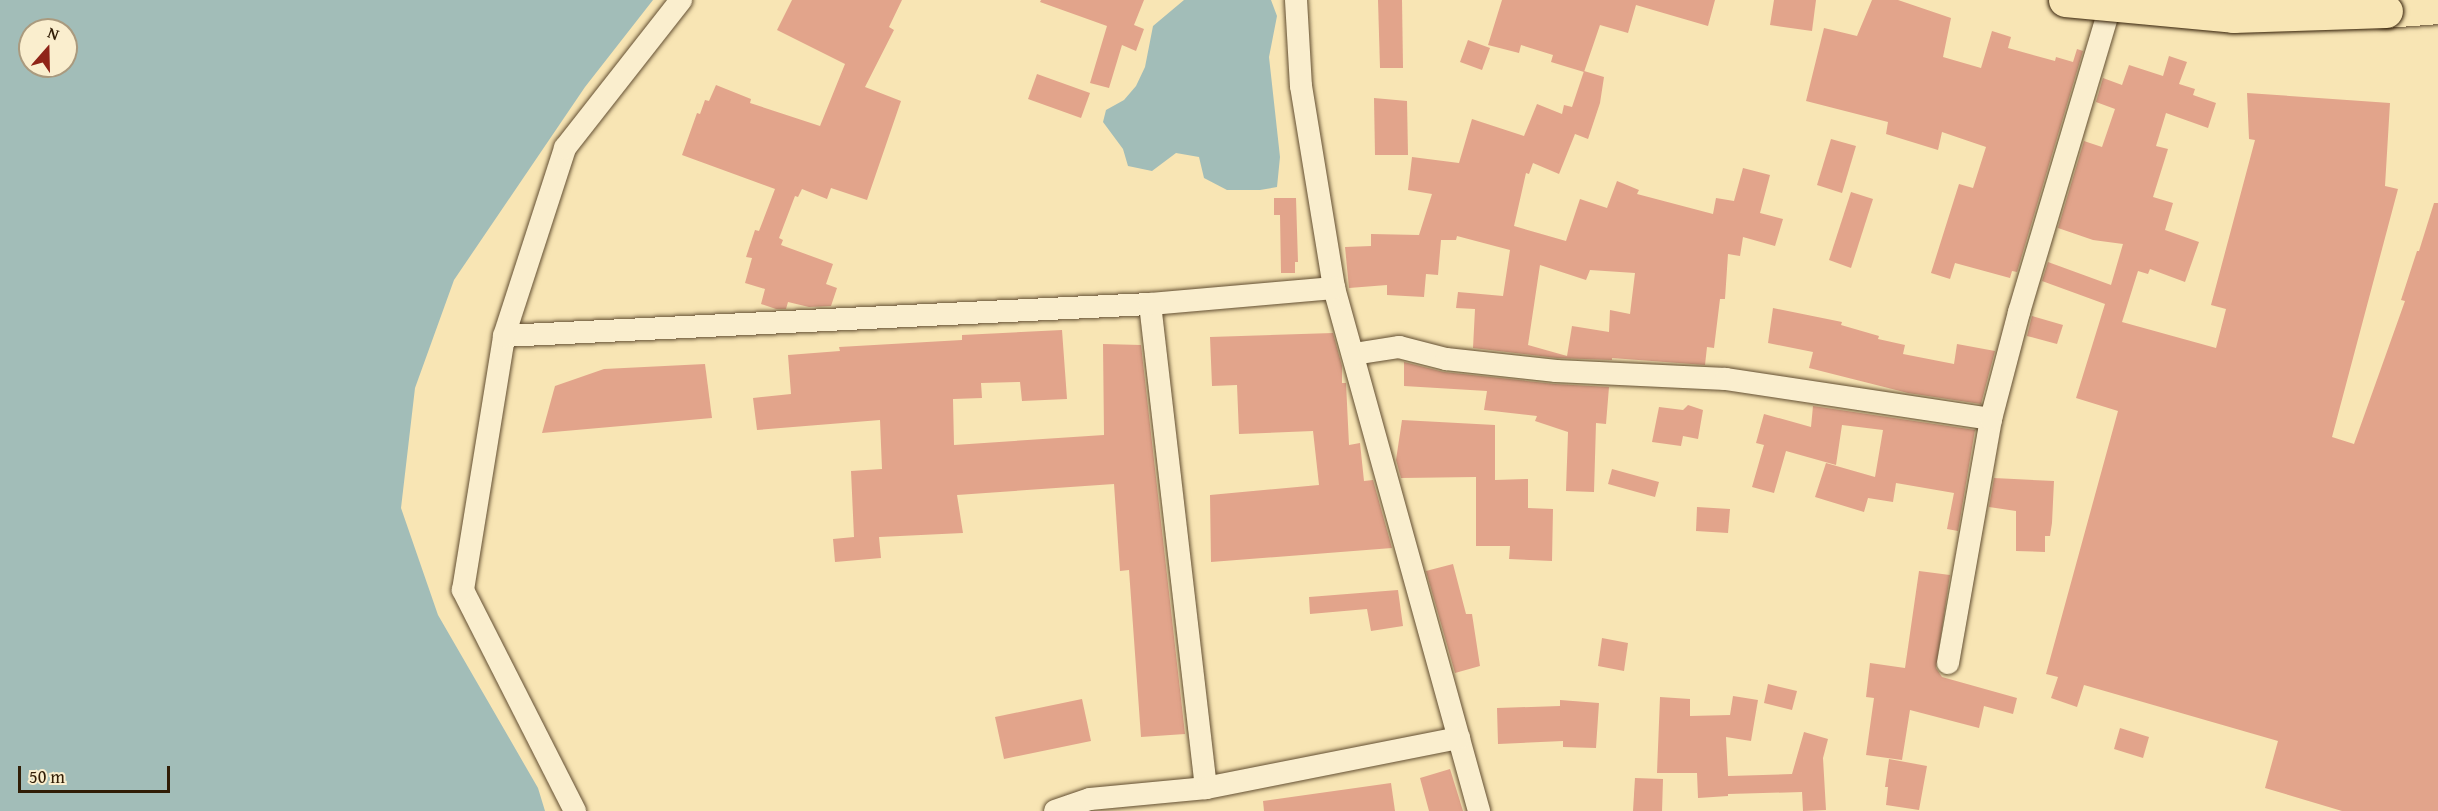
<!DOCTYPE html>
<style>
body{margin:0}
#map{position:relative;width:2438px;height:811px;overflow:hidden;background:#f8e5b4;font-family:"Gentium Book Plus",serif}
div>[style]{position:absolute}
.water>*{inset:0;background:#a2bdb8}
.building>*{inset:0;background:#e2a48b}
.roads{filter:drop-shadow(0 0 2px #634f32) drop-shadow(0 0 2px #634f32)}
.street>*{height:22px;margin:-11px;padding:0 11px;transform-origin:11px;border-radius:11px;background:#faeece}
.primary>*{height:33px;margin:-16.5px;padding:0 16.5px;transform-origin:16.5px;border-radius:16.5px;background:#f8e5b4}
.bridges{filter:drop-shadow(0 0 2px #311d06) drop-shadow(0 0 2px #311d06)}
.primary-bridge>*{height:33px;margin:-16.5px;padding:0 16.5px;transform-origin:16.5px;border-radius:16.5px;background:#f8e5b4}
span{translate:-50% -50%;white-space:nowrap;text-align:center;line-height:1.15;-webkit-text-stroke:4.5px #faeece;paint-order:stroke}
.north{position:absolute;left:18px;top:18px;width:60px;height:60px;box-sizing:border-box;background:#faeece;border:2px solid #aa9a7e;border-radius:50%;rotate:20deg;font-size:16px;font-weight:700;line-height:24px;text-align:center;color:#311d06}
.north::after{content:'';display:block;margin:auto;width:21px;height:27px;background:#8f2418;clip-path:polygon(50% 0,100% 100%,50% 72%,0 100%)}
.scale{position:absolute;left:18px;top:766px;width:152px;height:27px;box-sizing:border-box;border:3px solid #311d06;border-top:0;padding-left:8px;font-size:18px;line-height:21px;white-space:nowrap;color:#311d06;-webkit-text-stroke:4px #faeece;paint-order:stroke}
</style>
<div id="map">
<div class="water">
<i style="clip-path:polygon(evenodd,0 0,653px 0,585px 87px,454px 280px,415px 388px,401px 508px,438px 615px,538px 788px,545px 811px,0 811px,0 0,30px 30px,66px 30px,66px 66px,30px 66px,30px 30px)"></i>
<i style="clip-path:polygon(1271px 0,1277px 16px,1269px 57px,1280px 157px,1277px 187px,1260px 190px,1227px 190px,1204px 178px,1199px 157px,1176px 153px,1152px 171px,1128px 166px,1123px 149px,1103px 122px,1106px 110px,1124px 100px,1136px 86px,1145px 67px,1153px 26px,1184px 0)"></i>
</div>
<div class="building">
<i style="clip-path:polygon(792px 0,902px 0,889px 27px,894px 30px,865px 87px,901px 101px,867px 200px,831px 188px,827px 199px,802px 189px,798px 197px,795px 196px,779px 238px,783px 240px,781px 245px,833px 264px,826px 284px,837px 288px,831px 306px,809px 307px,788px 302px,786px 309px,776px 309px,761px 304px,765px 289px,745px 283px,752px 258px,746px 257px,755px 230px,759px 231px,775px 189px,682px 155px,697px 113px,700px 114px,705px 100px,709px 101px,716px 85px,751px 99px,750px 103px,820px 126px,845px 64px,777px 30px)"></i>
<i style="clip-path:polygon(1041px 0,1144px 0,1134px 25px,1144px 29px,1136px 51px,1122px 45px,1109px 88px,1090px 83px,1107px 26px,1040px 2px)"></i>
<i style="clip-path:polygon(1378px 0,1402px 0,1403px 68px,1380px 68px)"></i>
<i style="clip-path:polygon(1502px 0,1715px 0,1708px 26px,1636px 5px,1628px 33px,1600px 25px,1584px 72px,1551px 62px,1553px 55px,1521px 45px,1519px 53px,1488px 45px)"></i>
<i style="clip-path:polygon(1774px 0,1816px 0,1812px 31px,1770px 25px)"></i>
<i style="clip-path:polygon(1872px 0,1898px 0,1951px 18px,1943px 57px,1981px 68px,1992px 31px,2011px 37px,2008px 48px,2055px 61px,2056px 57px,2073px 62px,2077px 49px,2083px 51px,2017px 272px,2012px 271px,2010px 278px,1955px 263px,1950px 279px,1931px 273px,1959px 184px,1973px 188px,1986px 147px,1942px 132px,1938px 150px,1886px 134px,1888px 122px,1806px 101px,1824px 28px,1857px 36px)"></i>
<i style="clip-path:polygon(1468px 40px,1490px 48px,1482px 70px,1460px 62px)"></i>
<i style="clip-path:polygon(2169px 56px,2187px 62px,2179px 84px,2195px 89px,2193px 95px,2216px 103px,2208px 128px,2166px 113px,2156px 146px,2168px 149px,2153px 197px,2173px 203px,2165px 230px,2199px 242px,2185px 282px,2150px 269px,2148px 274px,2138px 271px,2122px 322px,2216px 348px,2226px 309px,2211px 305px,2255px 140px,2249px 139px,2247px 93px,2390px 103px,2385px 186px,2398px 189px,2332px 437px,2354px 444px,2405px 301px,2401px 300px,2417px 251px,2419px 251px,2434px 203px,2438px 203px,2438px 811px,2342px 811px,2265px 788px,2278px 741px,2084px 685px,2077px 707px,2051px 698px,2058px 677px,2046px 674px,2118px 411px,2076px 398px,2105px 304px,2042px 281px,2048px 262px,2111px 285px,2123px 244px,2093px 240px,2058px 228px,2084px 141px,2102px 147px,2115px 109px,2096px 102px,2103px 78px,2122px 85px,2129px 65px,2163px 76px)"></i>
<i style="clip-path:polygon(evenodd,1584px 71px,1604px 77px,1600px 103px,1588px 139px,1575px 134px,1559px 174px,1533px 163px,1529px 174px,1526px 173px,1514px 226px,1566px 241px,1580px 199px,1607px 208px,1617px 181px,1639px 190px,1637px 194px,1713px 214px,1716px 198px,1734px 201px,1743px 168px,1770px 175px,1760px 213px,1783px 219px,1775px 246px,1743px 237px,1740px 256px,1728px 254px,1725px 299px,1720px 299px,1714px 348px,1707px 347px,1705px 365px,1612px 358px,1612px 360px,1557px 358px,1473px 348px,1475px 309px,1456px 308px,1458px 292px,1503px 296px,1510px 250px,1457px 236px,1456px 240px,1441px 240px,1438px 275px,1426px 274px,1424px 297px,1387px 295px,1387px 285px,1349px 288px,1345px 247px,1371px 246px,1371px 234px,1419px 235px,1432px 194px,1408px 190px,1412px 157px,1459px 163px,1472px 119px,1524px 136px,1537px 104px,1562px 114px,1564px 105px,1572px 107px,1584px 71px,1540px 265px,1586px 280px,1590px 270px,1635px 273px,1630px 314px,1610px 310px,1609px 332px,1572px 326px,1567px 356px,1528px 345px,1540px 265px)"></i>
<i style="clip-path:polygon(1037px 74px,1090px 93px,1081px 118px,1028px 99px)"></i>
<i style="clip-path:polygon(1374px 98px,1407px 101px,1408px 155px,1375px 155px)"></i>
<i style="clip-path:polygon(1831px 139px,1856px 146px,1842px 193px,1817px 185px)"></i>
<i style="clip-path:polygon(1851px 192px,1873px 199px,1851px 268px,1829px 260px)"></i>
<i style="clip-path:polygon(1274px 198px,1296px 198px,1298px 262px,1295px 262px,1295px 273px,1281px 273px,1280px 215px,1274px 215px)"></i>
<i style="clip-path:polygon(1773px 308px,1842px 322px,1841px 325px,1879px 336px,1878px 339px,1905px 345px,1903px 354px,1954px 364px,1957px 344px,1995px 351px,1981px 404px,1908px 393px,1809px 368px,1813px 352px,1768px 343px)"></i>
<i style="clip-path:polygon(2032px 316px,2063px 325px,2057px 344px,2027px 336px)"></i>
<i style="clip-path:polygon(1062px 330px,1067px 399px,1022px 401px,1020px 382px,981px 383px,982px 398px,953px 399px,954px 445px,1104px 435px,1103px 344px,1141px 345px,1185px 734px,1141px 737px,1129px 570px,1120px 571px,1114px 484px,957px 495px,963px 533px,879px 537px,881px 558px,835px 562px,833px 539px,854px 537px,851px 471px,882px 469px,880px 420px,757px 430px,753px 398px,791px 394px,788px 355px,840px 351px,839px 347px,962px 340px,962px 335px)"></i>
<i style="clip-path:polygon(1333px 333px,1342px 366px,1342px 383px,1346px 383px,1349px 445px,1360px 443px,1364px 481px,1373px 480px,1392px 548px,1211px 562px,1210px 495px,1319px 485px,1313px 431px,1239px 434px,1237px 385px,1212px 386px,1210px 337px)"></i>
<i style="clip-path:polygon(1404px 362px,1444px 372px,1555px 384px,1609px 387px,1606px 424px,1596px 423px,1594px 492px,1566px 491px,1568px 432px,1535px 421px,1537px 416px,1484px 410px,1487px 391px,1404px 386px)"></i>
<i style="clip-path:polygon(705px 364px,712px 418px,542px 433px,555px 386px,604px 369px)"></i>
<i style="clip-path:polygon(1688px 405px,1703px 410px,1698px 439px,1683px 436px,1681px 446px,1652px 442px,1659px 407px,1683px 410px)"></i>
<i style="clip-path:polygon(1813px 406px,1975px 430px,1958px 531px,1947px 529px,1954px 493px,1896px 483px,1893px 502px,1868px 498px,1864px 512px,1815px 497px,1826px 463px,1875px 477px,1883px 430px,1842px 425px,1836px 465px,1786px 451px,1774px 493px,1752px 487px,1764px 445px,1756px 443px,1764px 414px,1811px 427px)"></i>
<i style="clip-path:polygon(1402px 420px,1495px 425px,1495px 480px,1528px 479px,1528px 508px,1553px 509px,1552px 561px,1509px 559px,1510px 546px,1476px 546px,1476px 477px,1401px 478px,1396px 460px)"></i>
<i style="clip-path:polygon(1612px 469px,1659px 482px,1655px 497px,1608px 484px)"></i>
<i style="clip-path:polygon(1994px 478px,2054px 481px,2052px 523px,2050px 536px,2045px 536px,2045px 552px,2016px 551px,2016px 511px,1989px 507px)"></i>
<i style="clip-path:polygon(1697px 507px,1730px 509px,1728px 533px,1696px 531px)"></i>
<i style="clip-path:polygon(1453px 564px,1466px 614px,1472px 614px,1480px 666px,1455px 673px,1426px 571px)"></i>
<i style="clip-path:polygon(1919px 571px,1950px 575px,1936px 668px,1942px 677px,2017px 698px,2013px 714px,1984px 706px,1979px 728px,1910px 710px,1902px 760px,1866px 755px,1874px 698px,1866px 697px,1870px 663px,1905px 668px)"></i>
<i style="clip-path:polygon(1398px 590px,1403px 626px,1371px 631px,1367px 609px,1310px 614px,1309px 597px)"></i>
<i style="clip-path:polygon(1602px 638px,1628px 643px,1624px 671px,1598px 666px)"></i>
<i style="clip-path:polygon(1768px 684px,1797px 691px,1792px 710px,1764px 703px)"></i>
<i style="clip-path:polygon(1733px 696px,1758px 700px,1751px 741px,1726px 737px,1728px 776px,1792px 774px,1804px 732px,1828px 739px,1823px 758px,1826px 810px,1803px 811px,1802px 792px,1728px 794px,1728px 796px,1698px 798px,1697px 773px,1657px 773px,1660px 697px,1690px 699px,1690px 716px,1730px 715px)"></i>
<i style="clip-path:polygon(1082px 699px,1091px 741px,1004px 759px,995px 717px)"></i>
<i style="clip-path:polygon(1560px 700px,1599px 703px,1596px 748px,1563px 747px,1563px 741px,1498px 744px,1497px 708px,1560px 706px)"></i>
<i style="clip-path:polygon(2120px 728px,2149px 737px,2143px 758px,2114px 749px)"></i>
<i style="clip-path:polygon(1889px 759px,1927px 766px,1919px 810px,1886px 805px,1888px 787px,1885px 787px)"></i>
<i style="clip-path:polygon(1450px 769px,1463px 811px,1429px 811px,1420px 778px)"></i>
<i style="clip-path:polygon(1635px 778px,1663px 779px,1662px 811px,1633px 811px)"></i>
<i style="clip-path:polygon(1391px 783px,1395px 811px,1264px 811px,1263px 801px)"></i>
</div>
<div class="roads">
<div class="street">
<i style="left:1296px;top:0;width:86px;rotate:86.7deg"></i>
<i style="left:1301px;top:86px;width:205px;rotate:80.7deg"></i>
<i style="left:1334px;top:288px;width:543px;rotate:74.5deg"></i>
<i style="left:1150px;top:304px;width:487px;rotate:83.4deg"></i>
<i style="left:504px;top:336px;width:647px;rotate:-2.84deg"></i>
<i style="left:1150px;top:304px;width:185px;rotate:-5deg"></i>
<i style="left:1354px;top:354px;width:46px;rotate:-8.8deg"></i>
<i style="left:1399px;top:347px;width:49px;rotate:14.3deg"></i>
<i style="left:1446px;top:359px;width:111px;rotate:6.2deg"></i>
<i style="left:1556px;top:371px;width:170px;rotate:2.7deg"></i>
<i style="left:1726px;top:379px;width:268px;rotate:8.6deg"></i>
<i style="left:1948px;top:663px;width:248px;rotate:-80deg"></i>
<i style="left:1991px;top:419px;width:111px;rotate:-75.3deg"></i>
<i style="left:2019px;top:312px;width:326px;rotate:-73.4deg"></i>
<i style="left:575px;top:811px;width:248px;rotate:-116.9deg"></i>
<i style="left:463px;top:590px;width:257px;rotate:-80.8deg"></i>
<i style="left:504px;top:336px;width:198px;rotate:-72deg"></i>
<i style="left:565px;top:148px;width:188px;rotate:-51.9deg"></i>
<i style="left:1055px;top:811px;width:37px;rotate:-19deg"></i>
<i style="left:1090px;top:799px;width:117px;rotate:-5.4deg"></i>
<i style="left:1206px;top:788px;width:258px;rotate:-11.2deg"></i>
</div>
<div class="primary">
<i style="left:2386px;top:11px;width:52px;rotate:-4.4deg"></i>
</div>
</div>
<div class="bridges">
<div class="primary-bridge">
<i style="left:2065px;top:0;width:169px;rotate:5.4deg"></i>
<i style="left:2233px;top:16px;width:153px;rotate:-1.9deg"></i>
</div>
</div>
<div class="north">N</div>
<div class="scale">50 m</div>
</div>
